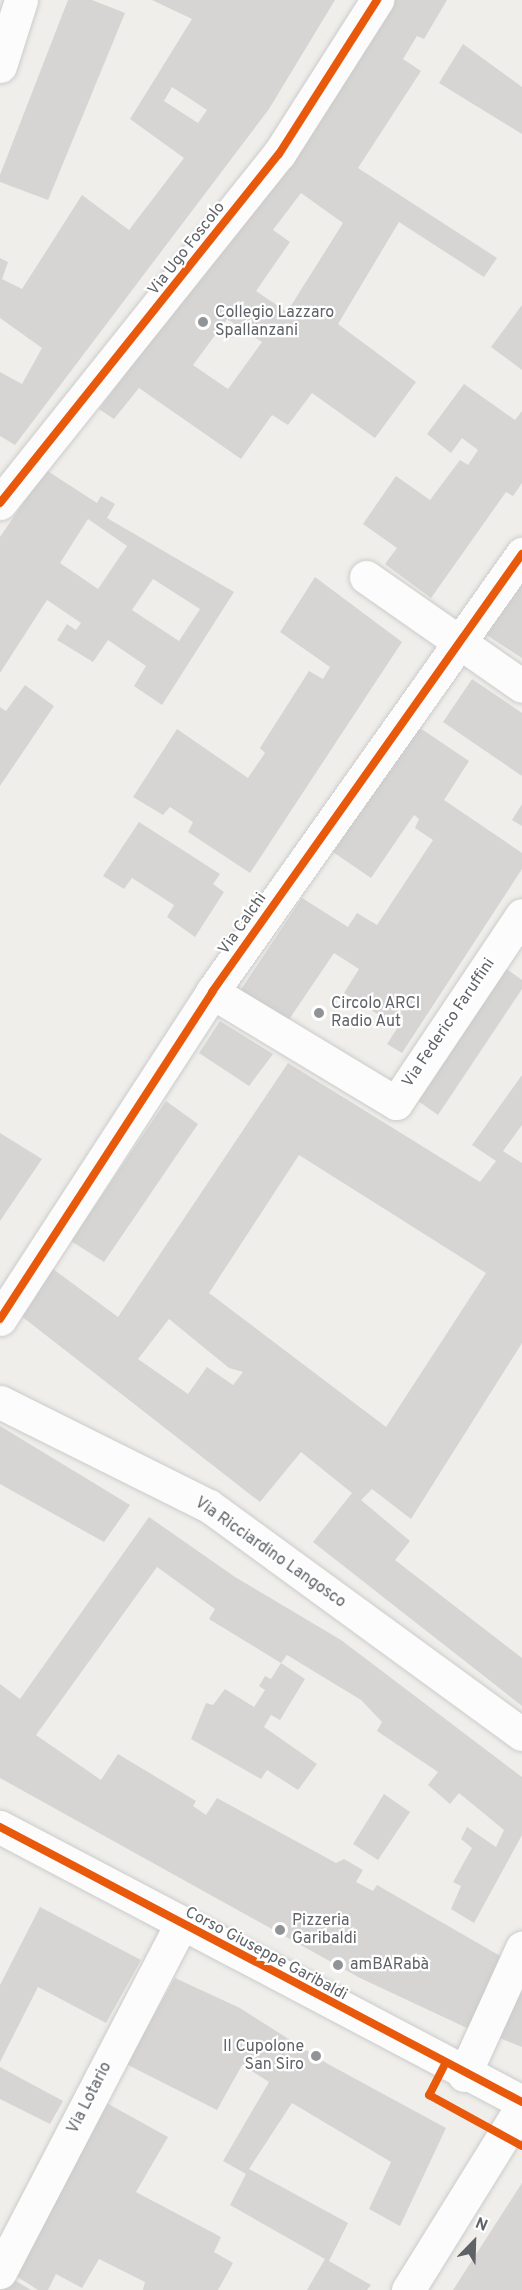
<!DOCTYPE html>
<meta charset="utf-8">
<style>
body{margin:0}
#map{position:relative;width:522px;height:2290px;overflow:hidden;background:#efeeea;font-family:Overpass,sans-serif}
div>[style]{position:absolute}
.building>*{inset:0;background:#d6d5d3}
.roads{filter:drop-shadow(0 0 2px #cbcccc) drop-shadow(0 0 2px #cbcccc)}
.minor>*{height:33px;margin:-16.5px;padding:0 16.5px;transform-origin:16.5px;border-radius:16.5px;background:#fdfcfc}
.cycleway>*{height:8px;margin:-4px;padding:0 4px;transform-origin:4px;border-radius:4px;background:#e8590c}
.dots>*{width:16px;height:16px;translate:-50% -50%;box-sizing:border-box;border:3px solid #fff;border-radius:50%}
span{translate:-50% -50%;white-space:nowrap;text-align:center;line-height:1.15;-webkit-text-stroke:4.5px #fff;paint-order:stroke}
.street-label{font-size:16px;color:#5f6368}
.poi-label{font-size:16px;color:#5f6368}
.left{translate:0 -50%;text-align:left}
.right{translate:-100% -50%;text-align:right}
.north{position:absolute;left:444px;top:2212px;width:60px;height:60px;-webkit-text-stroke:4px #fff;paint-order:stroke;rotate:23deg;font-size:16px;font-weight:700;line-height:24px;text-align:center;color:#5f6368}
.north::after{content:'';display:block;margin:auto;width:21px;height:27px;background:#5f6368;clip-path:polygon(50% 0,100% 100%,50% 72%,0 100%)}
</style>
<div id="map">
<div class="building">
<i style="clip-path:polygon(68px 0,92px 0,125px 13px,48px 200px,0 182px,0 175px)"></i>
<i style="clip-path:polygon(evenodd,152px 0,335px 0,269px 109px,15px 445px,0 436px,0 372px,22px 384px,42px 348px,0 318px,0 258px,8px 262px,2px 279px,22px 289px,82px 195px,129px 230px,184px 158px,130px 119px,192px 19px,152px 0,172px 87px,207px 110px,198px 123px,164px 101px,172px 87px)"></i>
<i style="clip-path:polygon(evenodd,393px 0,447px 0,424px 39px,417px 36px,403px 59px,421px 71px,358px 168px,497px 258px,484px 277px,399px 222px,338px 324px,416px 382px,375px 438px,312px 393px,288px 425px,272px 415px,241px 459px,139px 388px,114px 419px,99px 409px,297px 146px,393px 0,301px 193px,343px 223px,287px 312px,256px 291px,290px 242px,273px 230px,301px 193px,393px 0,227px 319px,262px 342px,228px 389px,193px 365px,227px 319px)"></i>
<i style="clip-path:polygon(463px 44px,522px 87px,522px 134px,439px 83px)"></i>
<i style="clip-path:polygon(522px 305px,522px 370px,491px 347px)"></i>
<i style="clip-path:polygon(464px 384px,515px 420px,522px 411px,522px 483px,513px 496px,506px 492px,431px 598px,385px 564px,397px 548px,363px 524px,396px 476px,430px 500px,460px 460px,468px 465px,478px 450px,462px 438px,451px 453px,427px 434px)"></i>
<i style="clip-path:polygon(evenodd,46px 470px,97px 503px,101px 496px,115px 504px,107px 518px,234px 592px,162px 705px,134px 686px,146px 666px,108px 640px,93px 662px,57px 640px,67px 624px,76px 630px,81px 623px,47px 600px,0 673px,0 537px,46px 470px,88px 519px,127px 546px,98px 589px,60px 563px,88px 519px,46px 470px,153px 579px,200px 609px,179px 641px,132px 610px,153px 579px)"></i>
<i style="clip-path:polygon(315px 577px,402px 642px,250px 873px,188px 832px,193px 822px,170px 807px,163px 815px,133px 797px,177px 729px,248px 778px,265px 753px,260px 748px,309px 671px,323px 679px,330px 667px,280px 632px)"></i>
<i style="clip-path:polygon(522px 578px,522px 658px,482px 632px)"></i>
<i style="clip-path:polygon(472px 679px,522px 713px,522px 776px,443px 722px)"></i>
<i style="clip-path:polygon(25px 685px,54px 706px,0 786px,0 707px,6px 711px)"></i>
<i style="clip-path:polygon(417px 726px,469px 761px,444px 800px,522px 853px,522px 869px,402px 1053px,387px 1044px,398px 1027px,344px 993px,359px 969px,334px 953px,288px 1021px,240px 991px,302px 898px,348px 927px,357px 913px,377px 925px,433px 840px,415px 828px,419px 819px,414px 815px,371px 878px,333px 852px)"></i>
<i style="clip-path:polygon(522px 804px,522px 826px,512px 820px)"></i>
<i style="clip-path:polygon(139px 822px,220px 874px,213px 884px,224px 892px,195px 937px,167px 917px,174px 905px,132px 878px,124px 889px,103px 876px)"></i>
<i style="clip-path:polygon(501px 965px,522px 980px,522px 989px,438px 1115px,414px 1098px)"></i>
<i style="clip-path:polygon(220px 1021px,273px 1054px,249px 1086px,199px 1053px)"></i>
<i style="clip-path:polygon(evenodd,288px 1063px,480px 1182px,496px 1161px,472px 1145px,522px 1075px,522px 1125px,503px 1151px,522px 1163px,522px 1343px,411px 1519px,372px 1489px,361px 1500px,410px 1541px,395px 1560px,522px 1658px,522px 1706px,313px 1542px,352px 1493px,301px 1452px,260px 1502px,20px 1315px,53px 1269px,118px 1317px,288px 1063px,299px 1155px,486px 1273px,386px 1427px,209px 1293px,299px 1155px,288px 1063px,169px 1319px,229px 1368px,243px 1372px,233px 1385px,207px 1367px,188px 1394px,138px 1359px,169px 1319px)"></i>
<i style="clip-path:polygon(166px 1101px,198px 1124px,104px 1262px,71px 1241px)"></i>
<i style="clip-path:polygon(0 1133px,42px 1159px,0 1221px)"></i>
<i style="clip-path:polygon(0 1426px,130px 1505px,104px 1542px,0 1484px)"></i>
<i style="clip-path:polygon(149px 1517px,235px 1577px,341px 1640px,522px 1777px,522px 1835px,474px 1923px,451px 1909px,461px 1886px,453px 1882px,472px 1848px,461px 1839px,467px 1827px,496px 1847px,504px 1830px,459px 1793px,450px 1804px,428px 1785px,438px 1772px,377px 1731px,382px 1722px,361px 1700px,287px 1655px,281px 1663px,209px 1619px,215px 1609px,157px 1567px,36px 1735px,101px 1780px,118px 1754px,196px 1801px,193px 1806px,206px 1815px,217px 1798px,336px 1863px,344px 1859px,363px 1870px,356px 1882px,373px 1891px,377px 1885px,502px 1957px,469px 2029px,360px 1978px,0 1778px,0 1684px,20px 1699px)"></i>
<i style="clip-path:polygon(281px 1663px,305px 1679px,280px 1720px,271px 1715px,264px 1727px,317px 1764px,298px 1790px,267px 1770px,261px 1779px,191px 1739px,206px 1703px,213px 1705px,225px 1689px,254px 1707px,265px 1690px,259px 1686px,265px 1676px,271px 1679px)"></i>
<i style="clip-path:polygon(384px 1794px,410px 1812px,378px 1860px,353px 1844px)"></i>
<i style="clip-path:polygon(40px 1907px,141px 1960px,106px 2023px,38px 1987px,0 2062px,0 1985px)"></i>
<i style="clip-path:polygon(522px 1975px,522px 2047px,492px 2035px)"></i>
<i style="clip-path:polygon(175px 1978px,240px 2008px,328px 2064px,446px 2128px,400px 2226px,369px 2209px,391px 2162px,292px 2103px,249px 2169px,348px 2223px,329px 2261px,371px 2285px,367px 2290px,307px 2290px,325px 2259px,230px 2205px,246px 2174px,223px 2161px,269px 2082px,242px 2065px,217px 2110px,126px 2064px)"></i>
<i style="clip-path:polygon(0 2067px,63px 2101px,50px 2124px,0 2099px)"></i>
<i style="clip-path:polygon(103px 2101px,168px 2137px,136px 2192px,221px 2237px,214px 2252px,233px 2263px,218px 2290px,143px 2290px,145px 2282px,99px 2259px,82px 2288px,56px 2274px,48px 2290px,38px 2290px,13px 2274px)"></i>
<i style="clip-path:polygon(522px 2183px,522px 2290px,453px 2290px)"></i>
<i style="clip-path:polygon(11px 2278px,31px 2290px,4px 2290px)"></i>
</div>
<div class="roads">
<div class="minor">
<i style="left:0;top:66px;width:69px;rotate:-72.3deg"></i>
<i style="left:0;top:503px;width:447px;rotate:-51.4deg"></i>
<i style="left:279px;top:154px;width:183px;rotate:-57.5deg"></i>
<i style="left:366px;top:577px;width:190px;rotate:34.9deg"></i>
<i style="left:212px;top:992px;width:215px;rotate:31.1deg"></i>
<i style="left:396px;top:1103px;width:226px;rotate:-56.2deg"></i>
<i style="left:0;top:1319px;width:390px;rotate:-57deg"></i>
<i style="left:212px;top:992px;width:537px;rotate:-54.71deg"></i>
<i style="left:0;top:1402px;width:233px;rotate:26.5deg"></i>
<i style="left:209px;top:1506px;width:387px;rotate:36.1deg"></i>
<i style="left:0;top:1827px;width:590px;rotate:27.78deg"></i>
<i style="left:464px;top:2075px;width:140px;rotate:-65.5deg"></i>
<i style="left:0;top:2272px;width:392px;rotate:-62.5deg"></i>
<i style="left:408px;top:2290px;width:216px;rotate:-58.2deg"></i>
</div>
</div>
<div class="cycleway">
<i style="left:0;top:503px;width:447px;rotate:-51.4deg"></i>
<i style="left:279px;top:154px;width:183px;rotate:-57.5deg"></i>
<i style="left:0;top:1319px;width:390px;rotate:-57deg"></i>
<i style="left:212px;top:992px;width:537px;rotate:-54.71deg"></i>
<i style="left:0;top:1827px;width:590px;rotate:27.78deg"></i>
<i style="left:445px;top:2064px;width:35px;rotate:117deg"></i>
<i style="left:429px;top:2095px;width:106px;rotate:28.7deg"></i>
</div>
<div class="dots">
<i style="left:203px;top:322px;background:#919496"></i>
<i style="left:319px;top:1013px;background:#919496"></i>
<i style="left:280px;top:1930px;background:#919496"></i>
<i style="left:338px;top:1965px;background:#919496"></i>
<i style="left:316px;top:2056px;background:#919496"></i>
</div>
<div class="street-label">
<span style="left:187px;top:249px;rotate:-52deg">Via Ugo Foscolo</span>
<span style="left:243px;top:924px;rotate:-55deg">Via Calchi</span>
<span style="left:449px;top:1023px;rotate:-56deg">Via Federico Faruffini</span>
<span style="left:270px;top:1553px;rotate:35deg">Via Ricciardino Langosco</span>
<span style="left:266px;top:1954px;rotate:28deg">Corso Giuseppe Garibaldi</span>
<span style="left:90px;top:2098px;rotate:-63deg">Via Lotario</span>
</div>
<div class="poi-label">
<span class="left" style="left:215px;top:322px">Collegio Lazzaro<br>Spallanzani</span>
<span class="left" style="left:331px;top:1013px">Circolo ARCI<br>Radio Aut</span>
<span class="left" style="left:292px;top:1930px">Pizzeria<br>Garibaldi</span>
<span class="left" style="left:350px;top:1965px">amBARabà</span>
<span class="right" style="left:304px;top:2056px">Il Cupolone<br>San Siro</span>
</div>
<div class="north">N</div>
</div>
